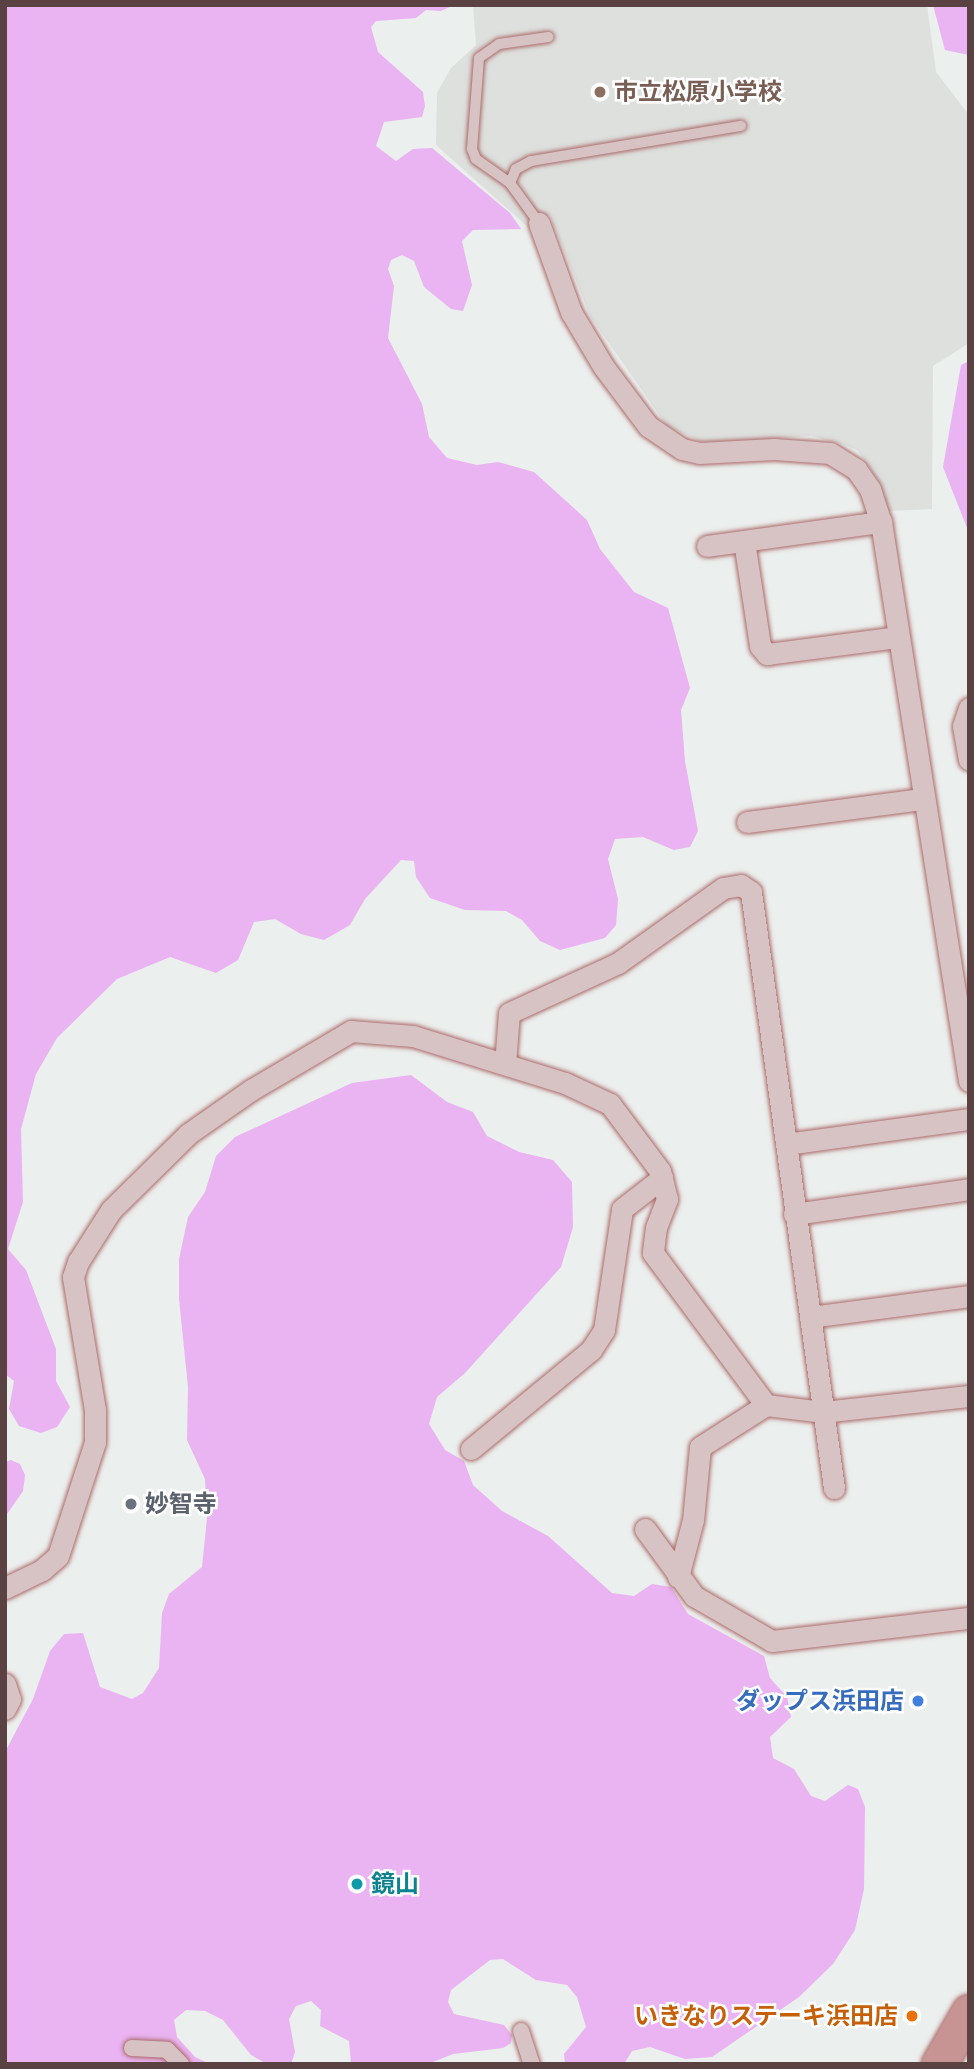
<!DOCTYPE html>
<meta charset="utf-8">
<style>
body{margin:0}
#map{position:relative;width:974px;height:2069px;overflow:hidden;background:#ebefed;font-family:"DM Sans","Noto Sans JP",sans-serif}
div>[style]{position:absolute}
.education>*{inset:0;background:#dde0dd}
.green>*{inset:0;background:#eab3f2}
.roads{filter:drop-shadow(0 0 2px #ab6a69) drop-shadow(0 0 2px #ab6a69)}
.service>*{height:10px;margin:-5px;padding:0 5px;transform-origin:5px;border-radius:5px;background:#d8c3c4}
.pedestrian>*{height:16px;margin:-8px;padding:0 8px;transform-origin:8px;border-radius:8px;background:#d8c3c4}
.minor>*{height:21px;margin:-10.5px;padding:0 10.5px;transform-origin:10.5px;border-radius:10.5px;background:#d8c3c4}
.trunk>*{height:35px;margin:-17.5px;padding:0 17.5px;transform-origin:17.5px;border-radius:17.5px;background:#c79393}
.dots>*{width:19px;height:19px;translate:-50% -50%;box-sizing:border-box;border:4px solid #fff;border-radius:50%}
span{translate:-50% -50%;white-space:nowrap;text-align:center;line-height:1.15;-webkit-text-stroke:5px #fff;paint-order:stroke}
.education-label{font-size:24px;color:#785e54;font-weight:700}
.left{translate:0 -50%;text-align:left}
.worship-label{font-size:24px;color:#5b616d;font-weight:700}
.shop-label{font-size:24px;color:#366cbe;font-weight:700}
.right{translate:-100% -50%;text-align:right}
.culture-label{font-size:24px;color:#0d838f;font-weight:700}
.food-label{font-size:24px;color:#c56008;font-weight:700}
.frame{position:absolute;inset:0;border:7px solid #5a4243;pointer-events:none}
</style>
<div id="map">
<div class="education">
<i style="clip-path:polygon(473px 5px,927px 5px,936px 72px,969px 115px,969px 343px,933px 366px,932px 509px,887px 511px,878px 480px,858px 451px,845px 445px,811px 436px,704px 443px,667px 426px,590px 316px,550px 215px,530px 229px,436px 145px,437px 93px,451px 68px,476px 45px)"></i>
</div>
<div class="green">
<i style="clip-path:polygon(5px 5px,454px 5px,441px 11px,426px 10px,416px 18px,376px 21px,371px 27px,378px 52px,423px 92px,425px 106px,422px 117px,384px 122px,376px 146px,396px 161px,413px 149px,432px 148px,510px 213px,521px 229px,473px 230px,462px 241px,472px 285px,463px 311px,451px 309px,424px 287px,414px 261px,402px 255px,391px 260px,388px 269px,394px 286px,388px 338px,422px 404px,429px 437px,447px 458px,477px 465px,498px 462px,534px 472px,587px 520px,600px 549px,634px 592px,668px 608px,690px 688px,681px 710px,685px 761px,698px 831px,690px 847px,674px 850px,643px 837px,615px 839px,608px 859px,618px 899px,616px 925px,605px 938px,560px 950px,540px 941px,522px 920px,506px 911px,465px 910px,430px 898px,416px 877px,414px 861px,401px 860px,365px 899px,350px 925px,324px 940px,301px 934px,275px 919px,254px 922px,238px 960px,216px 973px,170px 957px,117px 979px,57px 1038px,36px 1074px,21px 1129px,23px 1202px,8px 1249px,26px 1270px,56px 1349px,56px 1381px,70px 1407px,57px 1427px,41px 1433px,19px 1426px,9px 1409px,14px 1381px,5px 1374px)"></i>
<i style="clip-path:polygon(933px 5px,969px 5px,969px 55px,945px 50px)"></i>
<i style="clip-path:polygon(969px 361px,969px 533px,943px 467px,961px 365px)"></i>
<i style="clip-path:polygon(411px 1075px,447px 1102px,473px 1112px,487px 1136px,519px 1152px,553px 1160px,572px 1182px,573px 1227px,561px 1267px,465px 1373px,437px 1397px,429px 1424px,445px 1450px,464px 1461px,473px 1485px,502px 1511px,548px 1536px,612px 1593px,634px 1596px,652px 1584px,671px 1587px,688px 1614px,764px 1656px,770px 1678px,787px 1697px,791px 1717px,770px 1737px,773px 1758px,794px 1769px,811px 1796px,825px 1801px,848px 1785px,858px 1789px,865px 1807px,864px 1889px,855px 1930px,833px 1964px,799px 1997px,712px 2057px,685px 2059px,650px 2047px,632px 2051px,624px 2064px,565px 2064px,564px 2054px,586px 2027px,577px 1997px,567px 1985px,536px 1980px,503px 1959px,490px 1960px,451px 1990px,448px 2002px,454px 2014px,504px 2025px,512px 2035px,511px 2043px,503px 2048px,453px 2054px,428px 2064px,351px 2064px,349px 2041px,320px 2026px,321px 2010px,311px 2001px,296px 2006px,289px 2019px,295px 2052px,291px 2064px,267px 2064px,251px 2055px,223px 2020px,205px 2011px,186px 2010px,174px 2020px,177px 2037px,195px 2057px,210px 2064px,5px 2064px,5px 1752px,33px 1699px,50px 1651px,64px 1634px,83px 1633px,100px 1687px,132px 1699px,143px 1693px,159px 1668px,162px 1613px,169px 1594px,202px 1567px,207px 1518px,205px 1479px,187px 1440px,188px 1387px,179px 1299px,179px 1259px,188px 1217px,205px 1192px,216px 1156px,235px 1137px,352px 1083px)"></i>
<i style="clip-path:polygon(11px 1460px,20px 1464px,25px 1475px,23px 1491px,5px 1517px,5px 1462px)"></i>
</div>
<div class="roads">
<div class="service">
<i style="left:510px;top:183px;width:42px;rotate:-144.8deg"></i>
<i style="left:476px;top:159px;width:11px;rotate:-112deg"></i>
<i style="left:472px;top:149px;width:91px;rotate:-85.6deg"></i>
<i style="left:479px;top:58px;width:24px;rotate:-35deg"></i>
<i style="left:499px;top:44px;width:50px;rotate:-8deg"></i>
<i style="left:539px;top:223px;width:49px;rotate:-125.9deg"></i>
<i style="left:510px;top:183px;width:15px;rotate:-67deg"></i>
<i style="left:516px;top:169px;width:17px;rotate:-28deg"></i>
<i style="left:531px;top:161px;width:213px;rotate:-9.5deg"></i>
</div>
<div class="pedestrian">
<i style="left:521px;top:2031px;width:35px;rotate:72deg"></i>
<i style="left:132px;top:2048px;width:35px;rotate:3deg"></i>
<i style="left:167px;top:2050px;width:20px;rotate:45deg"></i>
</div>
<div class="minor">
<i style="left:539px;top:223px;width:95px;rotate:70.2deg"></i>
<i style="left:571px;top:312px;width:63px;rotate:59.3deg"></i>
<i style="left:603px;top:366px;width:75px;rotate:53.1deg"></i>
<i style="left:648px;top:426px;width:41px;rotate:34.1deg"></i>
<i style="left:682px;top:449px;width:17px;rotate:13deg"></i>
<i style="left:699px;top:453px;width:75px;rotate:-3.1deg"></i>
<i style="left:774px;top:449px;width:56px;rotate:4.1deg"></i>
<i style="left:830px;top:453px;width:31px;rotate:32deg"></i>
<i style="left:856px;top:469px;width:24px;rotate:55deg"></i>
<i style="left:870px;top:489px;width:35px;rotate:72deg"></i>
<i style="left:881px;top:522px;width:566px;rotate:81.05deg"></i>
<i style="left:744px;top:541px;width:106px;rotate:81.3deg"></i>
<i style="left:760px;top:646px;width:11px;rotate:49deg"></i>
<i style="left:767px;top:654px;width:132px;rotate:-7.4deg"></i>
<i style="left:707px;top:546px;width:176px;rotate:-7.9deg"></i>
<i style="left:969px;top:708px;width:19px;rotate:108deg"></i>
<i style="left:963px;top:726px;width:34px;rotate:80deg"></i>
<i style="left:747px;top:822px;width:177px;rotate:-7.5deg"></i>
<i style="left:505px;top:1064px;width:51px;rotate:-85.5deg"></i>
<i style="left:509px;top:1013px;width:120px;rotate:-24.6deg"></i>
<i style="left:618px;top:963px;width:129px;rotate:-35.5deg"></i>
<i style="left:723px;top:888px;width:18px;rotate:-9deg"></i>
<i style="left:741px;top:885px;width:12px;rotate:35deg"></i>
<i style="left:751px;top:892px;width:602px;rotate:82.07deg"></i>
<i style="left:786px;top:1144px;width:185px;rotate:-7.8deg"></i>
<i style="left:794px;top:1214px;width:177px;rotate:-8.1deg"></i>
<i style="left:810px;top:1317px;width:160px;rotate:-7.5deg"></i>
<i style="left:471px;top:1449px;width:156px;rotate:-39.5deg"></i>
<i style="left:591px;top:1350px;width:24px;rotate:-57deg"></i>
<i style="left:604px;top:1330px;width:122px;rotate:-81.5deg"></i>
<i style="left:622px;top:1209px;width:51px;rotate:-37.8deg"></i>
<i style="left:645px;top:1529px;width:83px;rotate:53.8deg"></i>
<i style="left:694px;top:1596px;width:90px;rotate:30deg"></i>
<i style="left:772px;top:1641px;width:198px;rotate:-6.7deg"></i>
<i style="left:678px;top:1577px;width:59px;rotate:-75.3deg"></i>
<i style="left:693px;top:1520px;width:73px;rotate:-84.5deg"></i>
<i style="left:700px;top:1447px;width:78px;rotate:-32.5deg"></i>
<i style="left:5px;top:1588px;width:41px;rotate:-25.9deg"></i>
<i style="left:42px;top:1570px;width:21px;rotate:-41deg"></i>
<i style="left:58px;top:1556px;width:120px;rotate:-72deg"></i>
<i style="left:95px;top:1442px;width:32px;rotate:-90deg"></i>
<i style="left:95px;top:1410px;width:135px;rotate:-99.4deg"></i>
<i style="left:73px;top:1277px;width:16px;rotate:-72deg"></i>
<i style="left:78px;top:1262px;width:62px;rotate:-57.6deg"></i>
<i style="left:111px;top:1210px;width:108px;rotate:-44.6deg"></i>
<i style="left:188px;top:1134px;width:77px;rotate:-34.9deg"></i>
<i style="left:251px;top:1090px;width:116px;rotate:-30.5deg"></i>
<i style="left:351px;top:1031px;width:62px;rotate:4.6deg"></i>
<i style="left:413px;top:1036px;width:159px;rotate:17.2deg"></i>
<i style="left:565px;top:1083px;width:50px;rotate:25deg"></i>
<i style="left:610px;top:1104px;width:84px;rotate:53.3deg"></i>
<i style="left:660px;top:1171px;width:29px;rotate:76deg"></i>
<i style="left:667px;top:1199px;width:30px;rotate:111deg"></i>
<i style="left:656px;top:1227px;width:26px;rotate:97deg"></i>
<i style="left:653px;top:1253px;width:189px;rotate:53.4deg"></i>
<i style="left:766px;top:1405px;width:57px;rotate:7deg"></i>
<i style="left:823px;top:1412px;width:147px;rotate:-6.3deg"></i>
<i style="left:5px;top:1684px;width:16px;rotate:72deg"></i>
<i style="left:10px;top:1699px;width:11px;rotate:117deg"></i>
</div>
<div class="trunk">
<i style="left:939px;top:2064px;width:60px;rotate:-60deg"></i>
</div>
</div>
<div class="dots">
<i style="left:600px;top:92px;background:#8d6e63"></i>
<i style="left:131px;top:1504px;background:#6b7280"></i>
<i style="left:918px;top:1701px;background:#3f7fe0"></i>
<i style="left:357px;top:1884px;background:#0f9aa8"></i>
<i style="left:912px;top:2016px;background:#e8710a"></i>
</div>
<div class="education-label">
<span class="left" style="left:614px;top:92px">市立松原小学校</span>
</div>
<div class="worship-label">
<span class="left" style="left:145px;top:1504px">妙智寺</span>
</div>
<div class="shop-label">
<span class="right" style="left:904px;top:1701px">ダップス浜田店</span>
</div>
<div class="culture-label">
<span class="left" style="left:371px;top:1884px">鏡山</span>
</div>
<div class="food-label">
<span class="right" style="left:898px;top:2016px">いきなりステーキ浜田店</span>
</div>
<div class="frame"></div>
</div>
